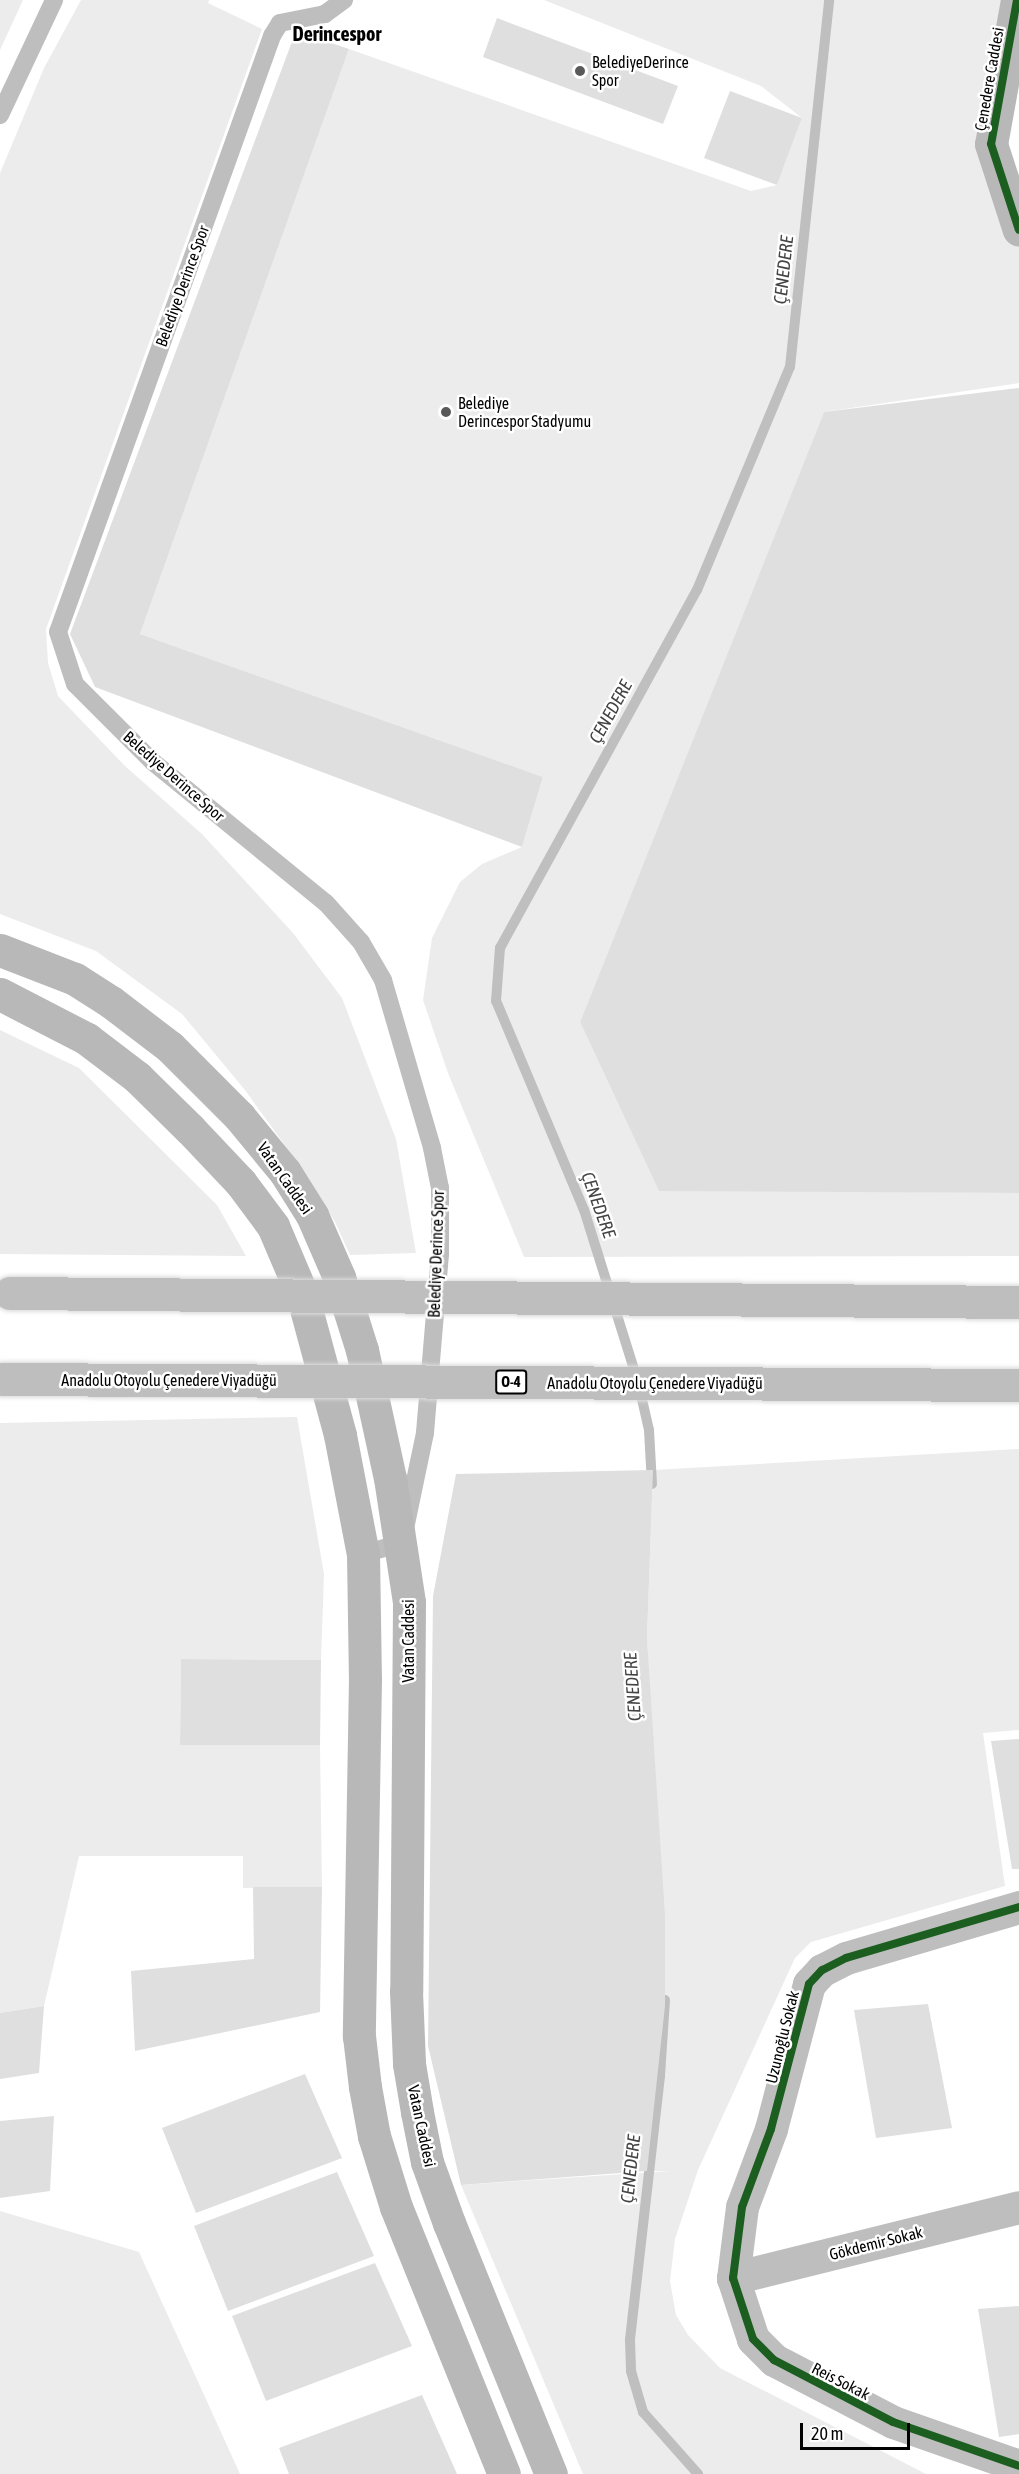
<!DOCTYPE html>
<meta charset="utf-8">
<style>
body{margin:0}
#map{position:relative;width:1019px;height:2474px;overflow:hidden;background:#fff;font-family:"Asap Condensed",sans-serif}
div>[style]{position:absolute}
.green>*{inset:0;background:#ececec}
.stream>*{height:10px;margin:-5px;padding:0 5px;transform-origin:5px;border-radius:5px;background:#bfbfbf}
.building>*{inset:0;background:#dfdfdf}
.lane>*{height:18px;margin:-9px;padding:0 9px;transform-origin:9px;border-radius:9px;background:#bebebe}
.street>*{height:33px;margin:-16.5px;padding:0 16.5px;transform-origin:16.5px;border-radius:16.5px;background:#bebebe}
.secondary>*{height:33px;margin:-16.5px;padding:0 16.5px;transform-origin:16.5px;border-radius:16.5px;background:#b8b8b8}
.bridges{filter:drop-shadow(0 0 2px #dbdbdb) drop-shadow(0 0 2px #dbdbdb)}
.highway-bridge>*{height:33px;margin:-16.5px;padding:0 16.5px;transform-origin:16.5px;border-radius:16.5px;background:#bebebe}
.cycleway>*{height:8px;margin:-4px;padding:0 4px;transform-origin:4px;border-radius:4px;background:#1b5e20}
.dots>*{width:16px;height:16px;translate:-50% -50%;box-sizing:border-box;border:3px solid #fff;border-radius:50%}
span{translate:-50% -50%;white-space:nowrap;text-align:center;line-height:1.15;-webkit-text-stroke:5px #fff;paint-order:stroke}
.shield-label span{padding:2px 4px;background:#fff;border:2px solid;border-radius:4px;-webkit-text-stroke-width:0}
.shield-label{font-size:15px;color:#000;font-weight:700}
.poi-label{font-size:16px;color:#000}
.left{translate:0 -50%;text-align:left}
.street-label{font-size:16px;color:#000}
.water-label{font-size:18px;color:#444;font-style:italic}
.quarter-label{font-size:20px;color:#000;font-weight:700}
.scale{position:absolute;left:800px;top:2423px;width:110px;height:27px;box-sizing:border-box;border:3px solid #000;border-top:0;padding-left:8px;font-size:18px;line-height:21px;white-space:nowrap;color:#000;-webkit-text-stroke:4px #fff;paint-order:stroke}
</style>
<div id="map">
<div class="green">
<i style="clip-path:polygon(0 0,23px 0,0 50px)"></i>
<i style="clip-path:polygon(81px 0,209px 0,208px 3px,262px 29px,46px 629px,48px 663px,58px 696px,125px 766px,202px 834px,293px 933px,342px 998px,396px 1139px,416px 1253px,350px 1255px,335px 1222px,299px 1165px,245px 1090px,182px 1014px,96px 951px,0 914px,0 173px,44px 68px)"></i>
<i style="clip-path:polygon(544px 0,1017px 0,991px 144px,1019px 230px,1019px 383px,824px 412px,580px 1022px,659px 1190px,1019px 1193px,1019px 1256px,524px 1257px,448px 1073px,423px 1000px,432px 938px,460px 882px,482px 864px,522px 847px,543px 777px,140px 634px,349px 49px,751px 191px,777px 185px,802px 118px,761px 86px)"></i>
<i style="clip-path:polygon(0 1030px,79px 1068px,217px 1205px,246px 1256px,0 1254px)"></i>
<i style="clip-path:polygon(297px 1417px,324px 1574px,321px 1660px,181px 1659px,180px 1745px,320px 1745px,322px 1887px,243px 1888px,243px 1856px,79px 1856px,44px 2006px,0 2013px,0 1423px)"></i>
<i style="clip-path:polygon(1019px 1449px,1019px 1730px,983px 1733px,1005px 1886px,811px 1942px,795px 1958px,698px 2170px,675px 2239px,670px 2281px,676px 2315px,688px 2335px,720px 2368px,926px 2474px,583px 2474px,461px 2185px,670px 2171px,647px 2171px,665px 2006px,647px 1638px,653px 1470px)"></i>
<i style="clip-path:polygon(0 2211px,139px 2252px,240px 2474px,0 2474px)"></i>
</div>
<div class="stream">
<i style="left:652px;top:1484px;width:54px;rotate:-93.2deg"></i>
<i style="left:649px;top:1430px;width:49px;rotate:-102.9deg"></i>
<i style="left:638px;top:1382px;width:180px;rotate:-107.4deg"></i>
<i style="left:584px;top:1210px;width:227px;rotate:-112.8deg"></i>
<i style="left:496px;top:1001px;width:53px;rotate:-85.7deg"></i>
<i style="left:500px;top:948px;width:409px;rotate:-61.2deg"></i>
<i style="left:697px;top:590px;width:242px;rotate:-67.4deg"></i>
<i style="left:790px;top:367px;width:369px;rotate:-83.9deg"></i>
<i style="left:665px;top:2000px;width:76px;rotate:93.8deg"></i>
<i style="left:660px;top:2076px;width:266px;rotate:96.5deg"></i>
<i style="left:630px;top:2340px;width:31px;rotate:88deg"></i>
<i style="left:631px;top:2371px;width:43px;rotate:73.7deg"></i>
<i style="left:643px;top:2412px;width:83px;rotate:48.4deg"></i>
</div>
<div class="building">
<i style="clip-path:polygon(497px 18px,678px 86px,663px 124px,483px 57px)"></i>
<i style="clip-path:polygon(296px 31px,349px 49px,140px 634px,543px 777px,522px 847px,95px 687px,70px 634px)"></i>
<i style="clip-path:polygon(730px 91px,802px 118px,777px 185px,704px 158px)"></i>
<i style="clip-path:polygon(1019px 388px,1019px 1193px,659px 1191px,580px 1022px,824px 412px)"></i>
<i style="clip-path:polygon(653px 1470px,647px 1638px,665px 1916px,665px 2006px,647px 2171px,461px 2185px,428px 2046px,433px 1596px,456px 1474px)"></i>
<i style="clip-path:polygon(181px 1659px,321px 1660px,320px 1745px,180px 1745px)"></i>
<i style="clip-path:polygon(1019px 1739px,1019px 1869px,1012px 1869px,991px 1741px)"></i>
<i style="clip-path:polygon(253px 1887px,322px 1887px,320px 2012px,135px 2051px,131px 1971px,254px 1959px)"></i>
<i style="clip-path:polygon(928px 2004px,952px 2128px,876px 2138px,854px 2010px)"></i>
<i style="clip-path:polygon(44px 2006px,39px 2073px,0 2079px,0 2013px)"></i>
<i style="clip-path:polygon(305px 2074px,342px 2158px,196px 2213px,162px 2128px)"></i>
<i style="clip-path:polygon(54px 2116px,50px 2191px,0 2198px,0 2121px)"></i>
<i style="clip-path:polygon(337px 2172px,374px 2256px,228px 2311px,194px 2226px)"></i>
<i style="clip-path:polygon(375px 2263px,412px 2346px,266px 2401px,232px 2316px)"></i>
<i style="clip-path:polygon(1019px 2306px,1019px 2434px,999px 2437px,978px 2309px)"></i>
<i style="clip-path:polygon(422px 2395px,457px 2474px,289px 2474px,279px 2448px)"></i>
</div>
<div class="lane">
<i style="left:344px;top:0;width:24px;rotate:144deg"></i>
<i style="left:325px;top:14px;width:46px;rotate:168.7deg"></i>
<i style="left:280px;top:23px;width:15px;rotate:122deg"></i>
<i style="left:272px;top:36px;width:633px;rotate:109.75deg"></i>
<i style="left:58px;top:632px;width:55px;rotate:71.9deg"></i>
<i style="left:75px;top:684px;width:110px;rotate:45deg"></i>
<i style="left:153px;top:762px;width:223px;rotate:39.2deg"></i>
<i style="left:326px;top:903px;width:52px;rotate:48.1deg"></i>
<i style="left:361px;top:942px;width:44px;rotate:59.9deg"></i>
<i style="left:383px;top:980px;width:175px;rotate:73.7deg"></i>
<i style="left:432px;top:1148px;width:41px;rotate:78.7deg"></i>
<i style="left:440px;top:1188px;width:66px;rotate:90deg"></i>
<i style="left:440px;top:1254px;width:180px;rotate:94.8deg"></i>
<i style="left:425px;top:1433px;width:112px;rotate:101.8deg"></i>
<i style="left:402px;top:1543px;width:41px;rotate:164.2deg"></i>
<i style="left:0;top:115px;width:127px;rotate:-64.8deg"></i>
</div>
<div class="street">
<i style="left:1019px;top:1907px;width:180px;rotate:163.6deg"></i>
<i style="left:846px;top:1958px;width:27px;rotate:153deg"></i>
<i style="left:822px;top:1970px;width:19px;rotate:133deg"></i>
<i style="left:809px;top:1984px;width:150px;rotate:104.7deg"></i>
<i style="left:771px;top:2129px;width:83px;rotate:110.4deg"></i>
<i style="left:742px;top:2207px;width:72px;rotate:97.2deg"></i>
<i style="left:733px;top:2278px;width:64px;rotate:71.8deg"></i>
<i style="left:753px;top:2339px;width:30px;rotate:45deg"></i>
<i style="left:774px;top:2360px;width:134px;rotate:27.5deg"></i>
<i style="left:893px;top:2422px;width:133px;rotate:19.2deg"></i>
<i style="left:733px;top:2278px;width:295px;rotate:-13.9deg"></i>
</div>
<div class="secondary">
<i style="left:1017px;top:0;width:146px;rotate:100.2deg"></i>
<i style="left:991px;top:144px;width:90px;rotate:72deg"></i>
<i style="left:0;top:950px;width:80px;rotate:21.1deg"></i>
<i style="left:75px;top:979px;width:43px;rotate:32.6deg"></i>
<i style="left:111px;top:1002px;width:74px;rotate:37.3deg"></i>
<i style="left:170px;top:1047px;width:98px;rotate:45deg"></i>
<i style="left:239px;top:1116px;width:72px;rotate:50.6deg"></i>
<i style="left:285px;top:1172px;width:51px;rotate:57.9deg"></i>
<i style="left:312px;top:1215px;width:68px;rotate:66.5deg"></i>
<i style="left:339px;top:1277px;width:77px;rotate:72.5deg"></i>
<i style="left:362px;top:1350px;width:131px;rotate:77.7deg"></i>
<i style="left:390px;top:1478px;width:125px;rotate:81.3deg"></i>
<i style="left:409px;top:1602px;width:389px;rotate:90.4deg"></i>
<i style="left:406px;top:1991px;width:73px;rotate:87.6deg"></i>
<i style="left:409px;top:2064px;width:49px;rotate:80.5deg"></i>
<i style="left:417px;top:2112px;width:51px;rotate:78.7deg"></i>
<i style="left:427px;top:2162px;width:65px;rotate:70.2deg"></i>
<i style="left:449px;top:2223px;width:271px;rotate:67.9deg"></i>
<i style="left:0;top:994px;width:98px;rotate:27.3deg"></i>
<i style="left:87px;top:1039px;width:63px;rotate:37.2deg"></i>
<i style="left:137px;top:1077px;width:74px;rotate:44.5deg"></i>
<i style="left:190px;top:1129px;width:74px;rotate:46.6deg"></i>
<i style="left:241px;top:1183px;width:54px;rotate:53.3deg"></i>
<i style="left:273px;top:1226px;width:74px;rotate:66.9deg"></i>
<i style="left:302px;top:1294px;width:146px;rotate:74.9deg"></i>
<i style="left:340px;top:1435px;width:121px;rotate:79.1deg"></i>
<i style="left:363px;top:1554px;width:125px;rotate:89.1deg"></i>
<i style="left:365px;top:1679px;width:357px;rotate:91deg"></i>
<i style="left:359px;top:2036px;width:51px;rotate:83.3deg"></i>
<i style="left:365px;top:2087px;width:50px;rotate:79.6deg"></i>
<i style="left:374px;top:2136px;width:74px;rotate:72.8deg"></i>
<i style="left:396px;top:2207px;width:288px;rotate:68deg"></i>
</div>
<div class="bridges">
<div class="highway-bridge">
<i style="left:10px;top:1293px;width:1009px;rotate:0.51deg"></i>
<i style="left:2px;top:1379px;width:1017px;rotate:0.34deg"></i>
</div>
</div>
<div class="cycleway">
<i style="left:1017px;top:0;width:146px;rotate:100.2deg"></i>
<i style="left:991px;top:144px;width:90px;rotate:72deg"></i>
<i style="left:1019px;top:1907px;width:180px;rotate:163.6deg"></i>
<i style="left:846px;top:1958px;width:27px;rotate:153deg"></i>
<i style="left:822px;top:1970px;width:19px;rotate:133deg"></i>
<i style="left:809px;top:1984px;width:150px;rotate:104.7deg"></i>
<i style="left:771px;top:2129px;width:83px;rotate:110.4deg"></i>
<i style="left:742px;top:2207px;width:72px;rotate:97.2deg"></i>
<i style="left:733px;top:2278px;width:64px;rotate:71.8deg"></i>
<i style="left:753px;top:2339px;width:30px;rotate:45deg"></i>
<i style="left:774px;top:2360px;width:134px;rotate:27.5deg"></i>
<i style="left:893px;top:2422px;width:133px;rotate:19.2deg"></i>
</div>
<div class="dots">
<i style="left:580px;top:71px;background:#595959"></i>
<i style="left:446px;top:412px;background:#595959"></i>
</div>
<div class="shield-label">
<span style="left:511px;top:1382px">O-4</span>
</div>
<div class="poi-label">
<span class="left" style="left:592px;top:71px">BelediyeDerince<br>Spor</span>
<span class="left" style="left:458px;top:412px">Belediye<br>Derincespor Stadyumu</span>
</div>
<div class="street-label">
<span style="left:989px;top:79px;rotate:-80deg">Çenedere Caddesi</span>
<span style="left:182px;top:286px;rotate:-70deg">Belediye Derince Spor</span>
<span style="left:174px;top:776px;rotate:41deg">Belediye Derince Spor</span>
<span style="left:285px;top:1178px;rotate:55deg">Vatan Caddesi</span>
<span style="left:436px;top:1254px;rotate:-88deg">Belediye Derince Spor</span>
<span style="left:169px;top:1380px">Anadolu Otoyolu Çenedere Viyadüğü</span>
<span style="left:655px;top:1383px">Anadolu Otoyolu Çenedere Viyadüğü</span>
<span style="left:408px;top:1641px;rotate:-90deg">Vatan Caddesi</span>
<span style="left:782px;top:2037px;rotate:-76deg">Uzunoğlu Sokak</span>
<span style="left:422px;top:2126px;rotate:78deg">Vatan Caddesi</span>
<span style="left:876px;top:2243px;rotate:-14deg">Gökdemir Sokak</span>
<span style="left:841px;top:2381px;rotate:27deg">Reis Sokak</span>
</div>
<div class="water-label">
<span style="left:784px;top:270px;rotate:-84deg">ÇENEDERE</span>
<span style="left:611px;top:712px;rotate:-61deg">ÇENEDERE</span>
<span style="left:598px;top:1205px;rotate:70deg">ÇENEDERE</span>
<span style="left:633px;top:1687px;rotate:-94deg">ÇENEDERE</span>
<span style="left:631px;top:2169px;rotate:-84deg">ÇENEDERE</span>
</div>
<div class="quarter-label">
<span style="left:337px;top:33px">Derincespor</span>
</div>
<div class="scale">20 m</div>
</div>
